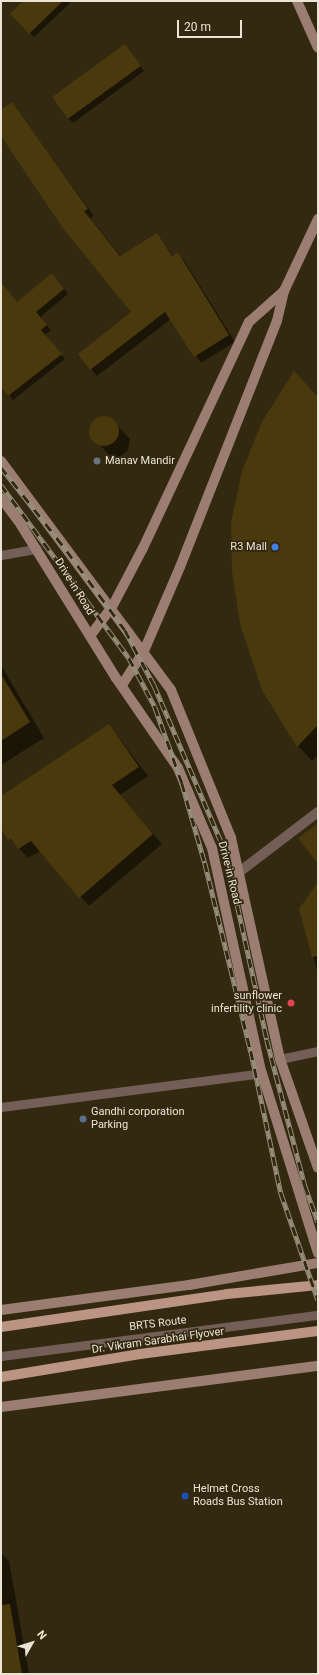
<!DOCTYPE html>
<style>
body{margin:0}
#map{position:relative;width:319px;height:1675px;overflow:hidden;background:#332910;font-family:Roboto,sans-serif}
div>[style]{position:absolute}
.shadow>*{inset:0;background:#0007}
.building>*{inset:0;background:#4a390d;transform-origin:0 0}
.round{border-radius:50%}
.lane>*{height:9px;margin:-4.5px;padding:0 4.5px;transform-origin:4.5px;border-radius:4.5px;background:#735f58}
.street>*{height:10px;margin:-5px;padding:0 5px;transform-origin:5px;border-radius:5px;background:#735f58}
.secondary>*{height:10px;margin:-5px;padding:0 5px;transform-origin:5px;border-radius:5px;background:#9c7d71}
.primary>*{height:10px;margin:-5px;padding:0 5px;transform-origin:5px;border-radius:5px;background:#bc9484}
.rail>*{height:4.5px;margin-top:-2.25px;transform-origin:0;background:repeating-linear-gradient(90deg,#332910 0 9px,#968d7a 0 18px);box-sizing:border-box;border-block:1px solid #968d7a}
.dots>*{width:11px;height:11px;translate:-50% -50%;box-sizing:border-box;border:2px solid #332910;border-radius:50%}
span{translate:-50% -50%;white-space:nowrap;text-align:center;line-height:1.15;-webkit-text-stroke:3.5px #332910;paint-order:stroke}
.poi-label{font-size:11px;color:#ebe4d5}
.left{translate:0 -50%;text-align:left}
.right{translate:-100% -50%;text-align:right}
.street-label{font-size:11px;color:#ebe4d5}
.frame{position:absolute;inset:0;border:2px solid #ebe4d5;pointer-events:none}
.north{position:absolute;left:12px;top:1623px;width:40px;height:40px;-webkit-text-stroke:3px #332910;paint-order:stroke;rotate:51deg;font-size:11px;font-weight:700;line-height:16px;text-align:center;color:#ebe4d5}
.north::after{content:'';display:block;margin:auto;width:14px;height:18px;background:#ebe4d5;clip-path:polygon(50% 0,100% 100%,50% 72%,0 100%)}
.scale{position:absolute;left:177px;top:20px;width:65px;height:18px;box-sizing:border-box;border:2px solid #ebe4d5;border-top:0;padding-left:5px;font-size:12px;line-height:14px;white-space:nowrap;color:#ebe4d5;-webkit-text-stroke:3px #332910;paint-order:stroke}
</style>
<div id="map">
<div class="shadow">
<div style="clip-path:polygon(25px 1px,72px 1px,34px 37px,11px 14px)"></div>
<div style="clip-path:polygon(129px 50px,144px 71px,73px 123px,68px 118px)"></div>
<div style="clip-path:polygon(12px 103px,94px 216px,90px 218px,121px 256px,157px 234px,173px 256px,178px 253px,184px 260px,235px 342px,201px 363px,171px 319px,97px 376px,91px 369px,133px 313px,1px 135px,1px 111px)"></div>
<div style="clip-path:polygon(56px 279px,68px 294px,40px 317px,51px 330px,45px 335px,65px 359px,13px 400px,1px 385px,1px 282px,17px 303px)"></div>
<div style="clip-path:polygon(318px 397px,318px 755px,312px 761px,298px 746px)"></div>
<div style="clip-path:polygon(101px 417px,111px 419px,130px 439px,128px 450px,120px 457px,109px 455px,90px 434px,92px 424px)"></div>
<div style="clip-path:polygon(1px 665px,44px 738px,1px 765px)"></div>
<div style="clip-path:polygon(109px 725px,148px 776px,120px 795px,162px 844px,89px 906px,40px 851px,28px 858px,3px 832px,1px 834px,1px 797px)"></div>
<div style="clip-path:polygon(318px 888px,318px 974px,300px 909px)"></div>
<div style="clip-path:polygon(1px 1553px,9px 1561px,29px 1674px,1px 1674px)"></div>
</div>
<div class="building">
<div style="clip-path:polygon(23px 1px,63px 1px,29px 34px,10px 14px)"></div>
<div style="left:125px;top:44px;width:27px;height:90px;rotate:54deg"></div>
<div style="clip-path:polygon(12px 102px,88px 209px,84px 211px,120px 256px,157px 233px,172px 256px,178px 252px,229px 335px,194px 357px,165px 312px,90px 370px,78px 354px,131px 312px,62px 227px,1px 136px,1px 110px)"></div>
<div style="clip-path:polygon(52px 273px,64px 289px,36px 312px,47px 325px,41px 330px,62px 354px,8px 396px,1px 387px,1px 282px,17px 302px)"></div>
<div style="clip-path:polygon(294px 371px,318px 397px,318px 725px,297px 747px,262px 690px,240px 624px,232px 571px,231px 523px,242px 471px,262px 422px)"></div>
<div class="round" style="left:89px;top:416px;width:30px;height:30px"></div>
<div style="clip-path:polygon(1px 674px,30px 722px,1px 741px)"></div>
<div style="clip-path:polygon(109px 724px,139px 767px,112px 785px,153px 834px,79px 898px,31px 841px,18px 849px,11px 839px,8px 840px,1px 829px,1px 796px)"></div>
<div style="clip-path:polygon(318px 823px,318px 864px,298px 838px)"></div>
<div style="clip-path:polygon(318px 882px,318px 956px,312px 957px,299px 909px)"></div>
<div style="clip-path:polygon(10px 1604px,22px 1674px,1px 1674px,1px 1605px)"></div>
</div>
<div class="lane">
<div style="left:1px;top:555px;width:36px;rotate:-10deg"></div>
<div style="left:280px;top:1059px;width:39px;rotate:-12deg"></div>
<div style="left:1px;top:1107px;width:263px;rotate:-7.4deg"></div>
<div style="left:1px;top:1356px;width:320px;rotate:-7.4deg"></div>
</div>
<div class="street">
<div style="left:238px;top:873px;width:101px;rotate:-37.3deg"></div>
</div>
<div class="secondary">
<div style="left:297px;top:1px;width:51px;rotate:65.9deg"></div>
<div style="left:1px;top:461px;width:285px;rotate:53.4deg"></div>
<div style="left:171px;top:690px;width:160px;rotate:67.9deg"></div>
<div style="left:231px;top:838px;width:226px;rotate:77.5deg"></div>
<div style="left:280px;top:1059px;width:115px;rotate:70.8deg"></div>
<div style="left:1px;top:498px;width:34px;rotate:53deg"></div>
<div style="left:21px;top:525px;width:180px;rotate:58.2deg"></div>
<div style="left:116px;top:678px;width:109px;rotate:55.4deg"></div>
<div style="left:178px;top:768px;width:87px;rotate:67deg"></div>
<div style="left:212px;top:848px;width:224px;rotate:77.6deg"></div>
<div style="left:260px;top:1067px;width:195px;rotate:72.7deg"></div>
<div style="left:90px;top:636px;width:36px;rotate:-53deg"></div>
<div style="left:112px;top:607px;width:67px;rotate:-62.3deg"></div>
<div style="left:143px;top:548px;width:250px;rotate:-64.9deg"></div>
<div style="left:249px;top:322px;width:47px;rotate:-41.5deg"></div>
<div style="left:122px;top:685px;width:40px;rotate:-57.1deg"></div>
<div style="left:144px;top:651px;width:91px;rotate:-66.8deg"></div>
<div style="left:180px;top:567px;width:264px;rotate:-68.5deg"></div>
<div style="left:277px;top:321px;width:31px;rotate:-77deg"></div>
<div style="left:284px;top:291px;width:80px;rotate:-64.7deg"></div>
<div style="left:1px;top:1310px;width:190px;rotate:-7.6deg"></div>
<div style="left:189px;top:1285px;width:131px;rotate:-9.7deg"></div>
<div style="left:1px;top:1407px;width:320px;rotate:-7.4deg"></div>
</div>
<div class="primary">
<div style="left:1px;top:1327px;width:228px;rotate:-8.3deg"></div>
<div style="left:227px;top:1294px;width:91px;rotate:-5.6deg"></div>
<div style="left:1px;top:1377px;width:141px;rotate:-9.4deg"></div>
<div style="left:140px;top:1354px;width:179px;rotate:-7.4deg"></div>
</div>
<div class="rail">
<div style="left:1px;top:467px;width:107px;rotate:51.8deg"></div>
<div style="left:67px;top:551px;width:98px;rotate:53.7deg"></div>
<div style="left:125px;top:630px;width:62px;rotate:62.2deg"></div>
<div style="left:154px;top:685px;width:183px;rotate:66.8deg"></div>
<div style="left:226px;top:853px;width:191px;rotate:77.6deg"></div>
<div style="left:267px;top:1040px;width:151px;rotate:75.4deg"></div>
<div style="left:305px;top:1186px;width:38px;rotate:70deg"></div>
<div style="left:1px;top:485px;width:215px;rotate:53.5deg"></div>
<div style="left:129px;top:658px;width:55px;rotate:62deg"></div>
<div style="left:155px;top:707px;width:81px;rotate:70.4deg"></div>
<div style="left:182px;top:783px;width:83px;rotate:74deg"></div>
<div style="left:205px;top:863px;width:194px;rotate:76.3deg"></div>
<div style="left:251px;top:1051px;width:145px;rotate:78.1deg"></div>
<div style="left:281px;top:1193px;width:113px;rotate:70.9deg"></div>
</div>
<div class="dots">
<div style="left:97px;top:461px;background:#6b7280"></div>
<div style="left:275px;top:547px;background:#3f7fe0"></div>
<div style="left:291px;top:1003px;background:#e0444e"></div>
<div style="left:83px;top:1119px;background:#5c6f8a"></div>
<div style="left:185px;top:1496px;background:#1a4fb4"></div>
</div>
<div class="poi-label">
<span class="left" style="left:105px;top:461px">Manav Mandir</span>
<span class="right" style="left:267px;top:547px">R3 Mall</span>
<span class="right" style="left:282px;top:1003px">sunflower<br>infertility clinic</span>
<span class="left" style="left:91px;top:1119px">Gandhi corporation<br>Parking</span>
<span class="left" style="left:193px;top:1496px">Helmet Cross<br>Roads Bus Station</span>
</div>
<div class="street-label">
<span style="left:74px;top:587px;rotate:58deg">Drive-in Road</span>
<span style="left:229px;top:873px;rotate:76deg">Drive-in Road</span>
<span style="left:158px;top:1324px;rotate:-7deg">BRTS Route</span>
<span style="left:158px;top:1341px;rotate:-8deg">Dr. Vikram Sarabhai Flyover</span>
</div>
<div class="frame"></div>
<div class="north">N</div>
<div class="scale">20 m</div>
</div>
